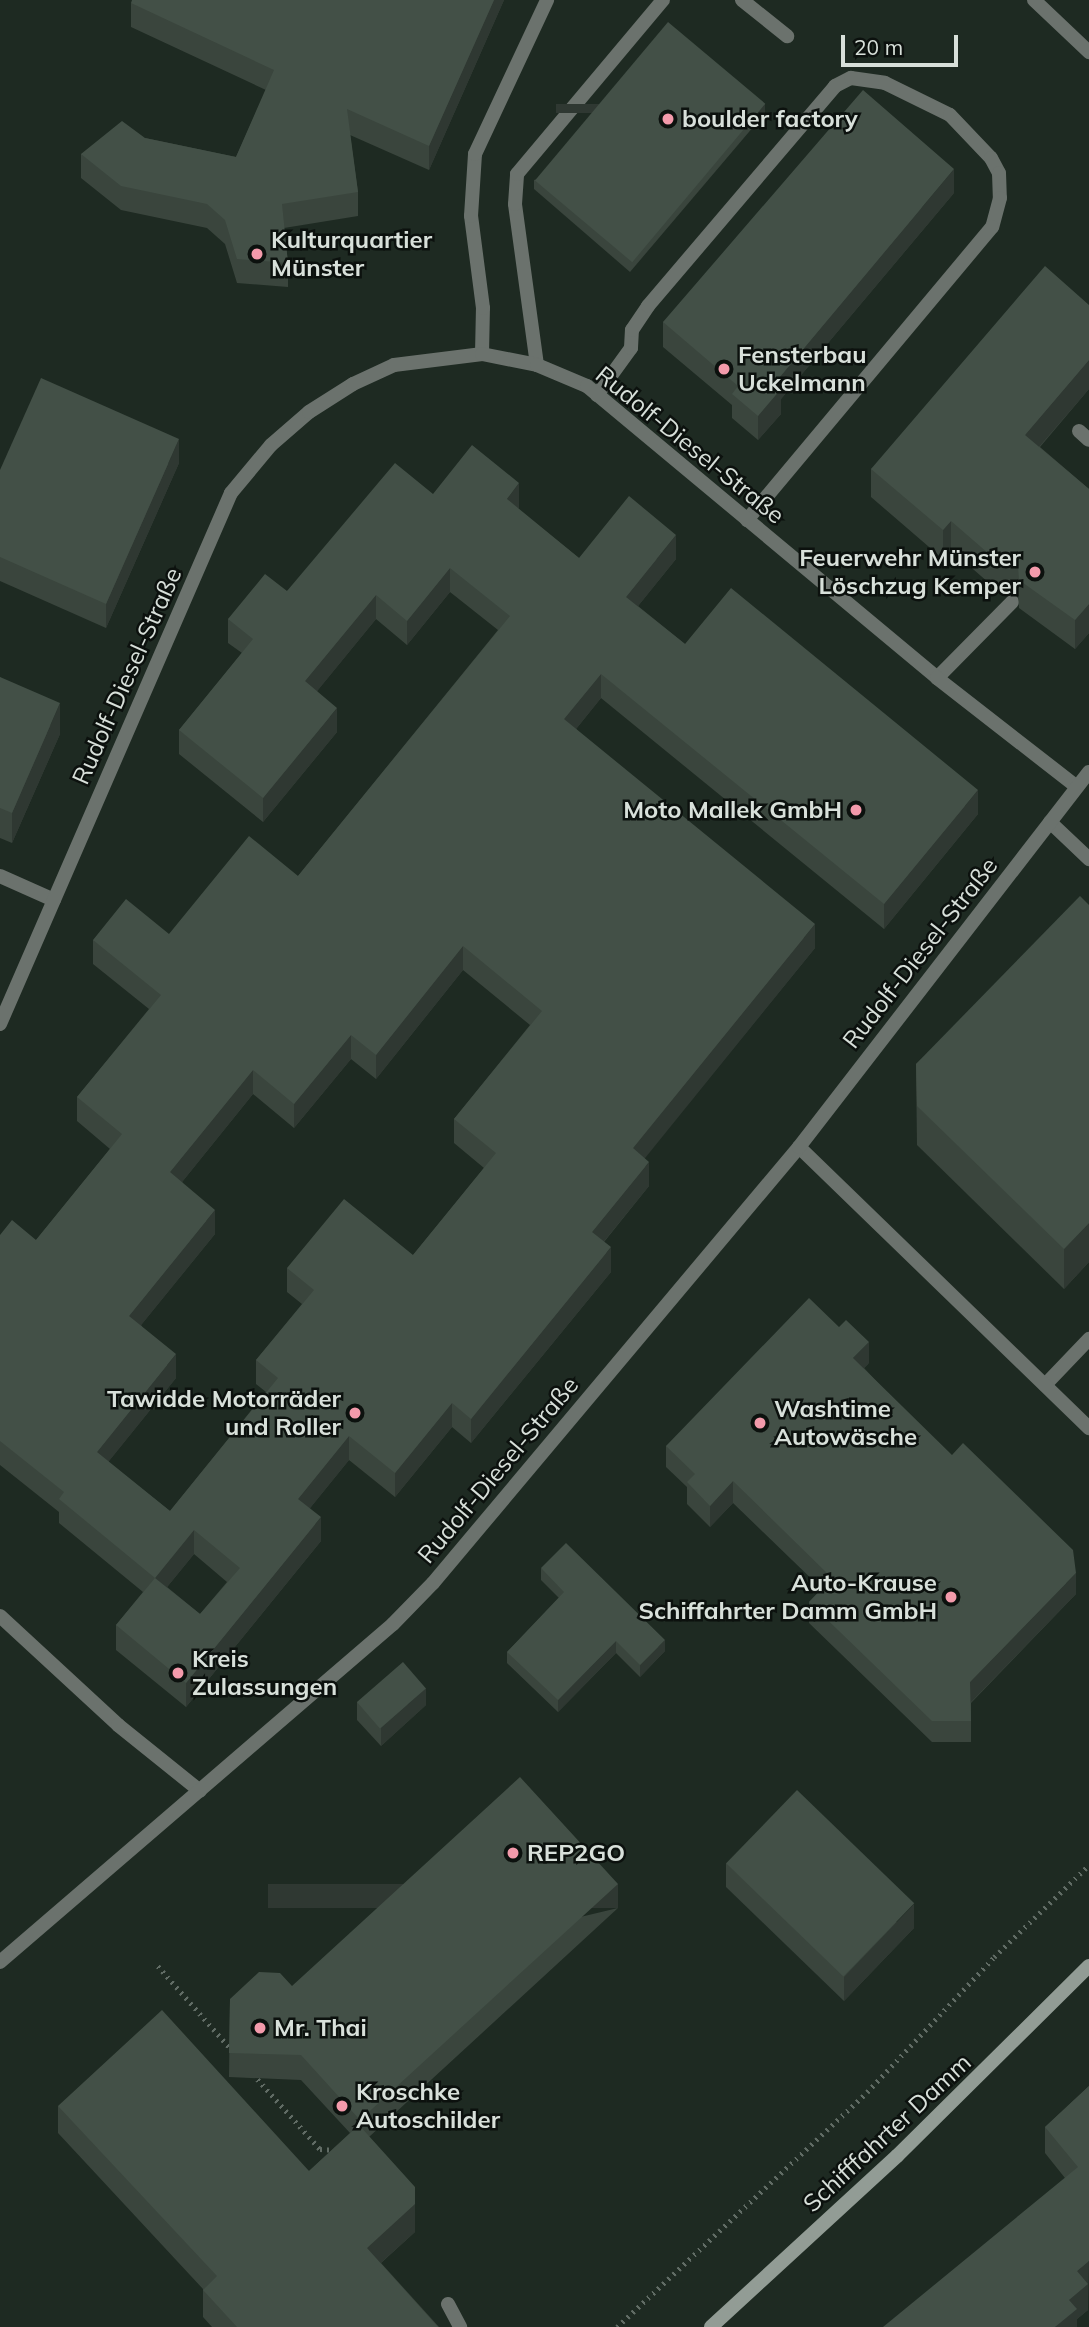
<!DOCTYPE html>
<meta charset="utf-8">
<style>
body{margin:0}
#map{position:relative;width:1089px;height:2327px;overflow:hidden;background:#1e2a22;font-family:Mulish,sans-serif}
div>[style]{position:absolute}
.path>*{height:4.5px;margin-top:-2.25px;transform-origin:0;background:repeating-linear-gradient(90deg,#616c65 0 2px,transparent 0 7px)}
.lane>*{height:14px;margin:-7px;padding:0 7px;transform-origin:7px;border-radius:7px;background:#6b726d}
.street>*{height:14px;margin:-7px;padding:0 7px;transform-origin:7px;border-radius:7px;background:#6b726d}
.secondary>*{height:14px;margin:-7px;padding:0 7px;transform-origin:7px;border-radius:7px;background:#929c95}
.wall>*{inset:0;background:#3a453d}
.shaded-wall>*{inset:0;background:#2f3832;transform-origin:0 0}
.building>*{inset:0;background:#435047;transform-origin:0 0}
.dots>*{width:19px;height:19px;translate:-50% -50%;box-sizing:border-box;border:4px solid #0c110e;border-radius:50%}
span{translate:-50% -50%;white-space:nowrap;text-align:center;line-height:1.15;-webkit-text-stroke:5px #0c110e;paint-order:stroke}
.poi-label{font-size:24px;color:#d8e0da;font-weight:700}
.left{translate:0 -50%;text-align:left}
.right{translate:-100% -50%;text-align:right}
.street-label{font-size:24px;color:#d8e0da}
.scale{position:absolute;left:841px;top:35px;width:117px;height:32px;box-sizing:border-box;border:4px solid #d8e0da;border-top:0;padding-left:9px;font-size:21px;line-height:24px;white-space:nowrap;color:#d8e0da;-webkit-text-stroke:5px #0c110e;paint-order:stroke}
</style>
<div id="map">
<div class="path">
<div style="left:158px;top:1966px;width:111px;rotate:48.7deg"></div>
<div style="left:253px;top:2074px;width:101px;rotate:48.2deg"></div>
<div style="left:320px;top:2149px;width:16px;rotate:4deg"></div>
<div style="left:617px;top:2327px;width:343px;rotate:-43.2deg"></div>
<div style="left:867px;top:2092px;width:185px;rotate:-46.7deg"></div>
<div style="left:994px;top:1957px;width:132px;rotate:-44.1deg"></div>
</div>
<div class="lane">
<div style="left:742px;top:0;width:58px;rotate:38.7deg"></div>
<div style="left:1034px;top:0;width:76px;rotate:43.4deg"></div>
<div style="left:482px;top:354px;width:46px;rotate:-88.8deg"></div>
<div style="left:483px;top:308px;width:93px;rotate:-97.4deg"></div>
<div style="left:471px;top:216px;width:62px;rotate:-86.3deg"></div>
<div style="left:475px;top:154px;width:170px;rotate:-64.9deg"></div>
<div style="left:537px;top:365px;width:162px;rotate:-97.8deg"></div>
<div style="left:515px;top:204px;width:30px;rotate:-86deg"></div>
<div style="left:517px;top:174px;width:227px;rotate:-50deg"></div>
<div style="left:597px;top:395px;width:58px;rotate:-54.1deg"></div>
<div style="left:631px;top:348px;width:18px;rotate:-87deg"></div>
<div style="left:632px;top:330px;width:29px;rotate:-56deg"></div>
<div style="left:648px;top:306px;width:289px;rotate:-49.6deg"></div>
<div style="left:835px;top:86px;width:18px;rotate:-27deg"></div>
<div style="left:851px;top:78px;width:34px;rotate:8deg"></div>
<div style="left:885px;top:83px;width:72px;rotate:26.2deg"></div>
<div style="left:950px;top:115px;width:59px;rotate:46.4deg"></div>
<div style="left:991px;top:158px;width:17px;rotate:62deg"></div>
<div style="left:999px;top:173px;width:25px;rotate:88deg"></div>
<div style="left:1000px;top:198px;width:30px;rotate:105deg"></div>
<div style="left:992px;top:227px;width:382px;rotate:129.9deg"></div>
<div style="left:1079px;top:431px;width:13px;rotate:42deg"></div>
<div style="left:937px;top:678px;width:107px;rotate:-45.4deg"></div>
<div style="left:1050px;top:822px;width:54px;rotate:43.5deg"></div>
<div style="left:0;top:876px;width:59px;rotate:24deg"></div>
<div style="left:1045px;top:1385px;width:64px;rotate:-46.3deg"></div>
<div style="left:448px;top:2304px;width:26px;rotate:62deg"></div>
</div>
<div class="street">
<div style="left:0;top:1024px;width:579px;rotate:-66.49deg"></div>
<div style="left:231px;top:493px;width:62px;rotate:-50.2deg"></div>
<div style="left:271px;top:445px;width:50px;rotate:-41deg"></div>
<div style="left:309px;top:412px;width:52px;rotate:-32.5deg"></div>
<div style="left:353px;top:384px;width:45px;rotate:-24.9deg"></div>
<div style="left:394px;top:365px;width:89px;rotate:-7.1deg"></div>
<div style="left:482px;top:354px;width:56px;rotate:11.3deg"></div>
<div style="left:537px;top:365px;width:54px;rotate:22.8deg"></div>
<div style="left:587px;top:386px;width:456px;rotate:39.8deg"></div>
<div style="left:937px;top:678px;width:177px;rotate:37.9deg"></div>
<div style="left:799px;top:1147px;width:404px;rotate:44.1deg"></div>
<div style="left:0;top:1616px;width:161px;rotate:42.7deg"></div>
<div style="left:118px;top:1725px;width:105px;rotate:38.8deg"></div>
<div style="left:0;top:1962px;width:518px;rotate:-40.7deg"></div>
<div style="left:393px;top:1624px;width:57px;rotate:-45.7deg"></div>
<div style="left:433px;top:1583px;width:569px;rotate:-49.99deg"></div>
<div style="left:799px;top:1147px;width:474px;rotate:-52.3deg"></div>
</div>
<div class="secondary">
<div style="left:711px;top:2327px;width:253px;rotate:-42.6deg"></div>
<div style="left:897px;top:2156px;width:270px;rotate:-44.7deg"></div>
</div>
<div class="wall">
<div style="clip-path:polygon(504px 0,429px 170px,350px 135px,358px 192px,358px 216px,284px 228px,288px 263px,288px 287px,237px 283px,225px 244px,207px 228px,121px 210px,81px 178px,81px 154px,145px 138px,236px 157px,266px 90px,131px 27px,131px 3px)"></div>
<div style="clip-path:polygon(765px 113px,630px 272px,534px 189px,534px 180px)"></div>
<div style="clip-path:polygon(954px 193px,781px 399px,781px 414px,758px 440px,732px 418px,732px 405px,663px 347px,663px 322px)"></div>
<div style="clip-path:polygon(1089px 305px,1089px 389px,1040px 447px,1089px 489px,1089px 633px,1075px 649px,1019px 608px,1018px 595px,1004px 596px,951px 550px,943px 559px,871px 497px,871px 469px)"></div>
<div style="clip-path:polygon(179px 463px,106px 628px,0 581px,0 470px)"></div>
<div style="clip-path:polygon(evenodd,433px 494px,519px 507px,518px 509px,579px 558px,676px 559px,638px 606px,685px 644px,978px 814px,884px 929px,601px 698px,576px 729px,815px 948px,644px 1158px,649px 1186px,604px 1242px,611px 1272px,471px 1443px,452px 1427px,395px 1497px,349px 1460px,310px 1508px,321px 1541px,186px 1707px,116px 1650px,116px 1625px,143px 1592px,59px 1523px,59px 1512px,0 1465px,0 1235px,36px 1240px,110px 1149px,77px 1121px,77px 1097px,149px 1009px,93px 964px,93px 940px,169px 934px,298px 876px,498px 630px,450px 592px,407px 645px,376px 619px,317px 691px,337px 732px,263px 822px,179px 754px,179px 730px,242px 653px,228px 643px,228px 619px,287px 591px,433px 494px,463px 970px,530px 1025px,454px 1119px,454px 1143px,484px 1168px,413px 1255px,287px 1268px,287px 1292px,302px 1304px,256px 1360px,256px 1384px,266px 1392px,170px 1511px,108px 1462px,176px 1378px,141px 1325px,215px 1234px,182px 1182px,253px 1094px,294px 1128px,351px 1059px,376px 1079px,463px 970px,433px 494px,194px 1554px,227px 1582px,200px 1614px,167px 1587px,194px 1554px)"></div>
<div style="clip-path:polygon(0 677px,60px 734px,12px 843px,0 838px)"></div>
<div style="clip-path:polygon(1089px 905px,1089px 1262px,1064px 1289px,917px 1145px,916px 1064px)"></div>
<div style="clip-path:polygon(869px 1363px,864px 1368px,1076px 1594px,971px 1703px,971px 1742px,932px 1742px,809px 1623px,809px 1602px,822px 1589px,733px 1503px,710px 1527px,687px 1504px,687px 1487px,666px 1467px,666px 1446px)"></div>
<div style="clip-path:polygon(541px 1568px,665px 1651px,640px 1677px,616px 1653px,558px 1712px,507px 1663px,507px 1652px,559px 1598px,541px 1580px)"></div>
<div style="clip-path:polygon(357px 1702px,426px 1705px,381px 1746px,357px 1720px)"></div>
<div style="clip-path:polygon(726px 1863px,914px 1928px,844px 2001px,726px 1887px)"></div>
<div style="clip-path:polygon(618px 1908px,369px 2137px,415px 2215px,415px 2232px,381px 2263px,439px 2327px,212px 2327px,203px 2317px,203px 2289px,58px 2133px,58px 2106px,309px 2171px,350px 2133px,301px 2080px,229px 2077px,230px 1999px,292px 1986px)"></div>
<div style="clip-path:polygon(1089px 2086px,1088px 2310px,1077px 2319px,1077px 2327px,1065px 2178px,1045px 2153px,1045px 2127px)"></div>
</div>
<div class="shaded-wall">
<div style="clip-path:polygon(494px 0,504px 0,429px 170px,429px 146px)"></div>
<div style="left:765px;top:104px;width:9px;height:209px;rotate:90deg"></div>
<div style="clip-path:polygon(954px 169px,954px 193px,781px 399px,781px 414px,758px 440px,758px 416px,774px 384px)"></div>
<div style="clip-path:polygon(1089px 360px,1089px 389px,1025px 463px,1025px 435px)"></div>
<div style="clip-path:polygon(179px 439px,179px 463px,106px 628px,106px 604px)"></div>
<div style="clip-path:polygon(519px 483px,519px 507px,507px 523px,507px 499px)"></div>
<div style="clip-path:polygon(951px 521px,951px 550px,943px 559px,943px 530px)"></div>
<div style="clip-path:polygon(676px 535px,676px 559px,626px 621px,626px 597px)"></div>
<div style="clip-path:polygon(450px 568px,450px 592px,407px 645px,407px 621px)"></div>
<div style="clip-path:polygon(376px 595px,376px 619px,305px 706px,305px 681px)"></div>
<div style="clip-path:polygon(1089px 604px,1089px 633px,1075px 649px,1075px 620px)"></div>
<div style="clip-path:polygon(601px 674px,601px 698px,564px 744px,564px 719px)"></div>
<div style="clip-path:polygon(60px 703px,60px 734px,12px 843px,12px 813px)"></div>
<div style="clip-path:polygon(337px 708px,337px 732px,263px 822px,263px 798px)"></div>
<div style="clip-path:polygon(978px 790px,978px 814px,884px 929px,884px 904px)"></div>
<div style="clip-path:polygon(815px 924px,815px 948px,633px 1173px,633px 1148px)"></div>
<div style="clip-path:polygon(463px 946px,463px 970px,376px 1079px,376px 1055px)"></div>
<div style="clip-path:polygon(351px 1035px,351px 1059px,294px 1128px,294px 1104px)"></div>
<div style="clip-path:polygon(253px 1070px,253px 1094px,170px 1197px,170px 1172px)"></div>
<div style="clip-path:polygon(649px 1162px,649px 1186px,592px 1256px,592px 1232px)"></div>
<div style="clip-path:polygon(215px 1210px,215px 1234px,129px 1340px,129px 1316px)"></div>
<div style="clip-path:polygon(1089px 1223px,1089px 1262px,1064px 1289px,1064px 1249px)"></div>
<div style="clip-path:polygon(611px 1247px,611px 1272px,471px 1443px,471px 1419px)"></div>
<div style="clip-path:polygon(869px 1342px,869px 1363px,853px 1379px,853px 1358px)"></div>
<div style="clip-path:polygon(176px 1354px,176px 1378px,97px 1476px,97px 1452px)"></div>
<div style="clip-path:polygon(452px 1403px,452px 1427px,395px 1497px,395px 1473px)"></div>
<div style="clip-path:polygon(349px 1436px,349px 1460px,298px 1523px,298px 1499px)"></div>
<div style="clip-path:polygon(733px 1481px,733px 1503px,710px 1527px,710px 1506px)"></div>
<div style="clip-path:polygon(321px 1517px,321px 1541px,186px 1707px,186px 1683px)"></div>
<div style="clip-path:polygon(194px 1530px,194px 1554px,155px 1602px,155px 1578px)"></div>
<div style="clip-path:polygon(1076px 1573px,1076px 1594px,970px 1703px,970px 1682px)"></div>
<div style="clip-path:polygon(665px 1640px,665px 1651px,640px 1677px,640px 1665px)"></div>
<div style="clip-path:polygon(616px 1641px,616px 1653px,558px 1712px,558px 1700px)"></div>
<div style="clip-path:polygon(426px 1688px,426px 1705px,381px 1746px,381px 1728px)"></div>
<div style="left:618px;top:1884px;width:24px;height:350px;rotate:90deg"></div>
<div style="clip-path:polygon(914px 1904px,914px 1928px,844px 2001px,844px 1977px)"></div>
<div style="clip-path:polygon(415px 2187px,415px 2232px,367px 2275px,367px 2248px)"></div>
<div style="clip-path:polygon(1089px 2261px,1088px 2310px,1077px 2319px,1077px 2327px,1055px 2327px,1069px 2300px,1077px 2271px)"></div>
</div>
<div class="building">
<div style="clip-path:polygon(132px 0,494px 0,429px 146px,347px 109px,358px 192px,282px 204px,288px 263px,237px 259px,225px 220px,207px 204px,121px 186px,81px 154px,122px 121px,145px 138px,236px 157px,274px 70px,131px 3px)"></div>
<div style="left:668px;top:22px;width:127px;height:207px;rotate:40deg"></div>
<div style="clip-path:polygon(863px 90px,954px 169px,774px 384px,781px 389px,758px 416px,732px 394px,738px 386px,663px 322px)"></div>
<div style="clip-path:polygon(1045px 266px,1089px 305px,1089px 360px,1025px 435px,1089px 489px,1089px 604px,1075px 620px,1019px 580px,1018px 566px,1004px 567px,951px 521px,943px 530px,871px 469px)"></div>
<div style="clip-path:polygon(41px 378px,179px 439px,106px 604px,0 557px,0 470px)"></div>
<div style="clip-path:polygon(evenodd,472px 445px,519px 483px,507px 499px,579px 558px,629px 496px,676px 535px,626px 597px,685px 644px,731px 588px,978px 790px,884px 904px,601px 674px,564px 719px,815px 924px,633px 1148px,649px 1162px,592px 1232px,611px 1247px,471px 1419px,452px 1403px,395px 1473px,349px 1436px,298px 1499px,321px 1517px,186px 1683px,116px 1625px,155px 1578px,59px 1499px,64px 1492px,0 1441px,0 1235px,12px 1220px,36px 1240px,122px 1134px,77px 1097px,161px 995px,93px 940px,126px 899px,169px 934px,249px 836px,298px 876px,510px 616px,450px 568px,407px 621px,376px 595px,305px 681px,337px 708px,263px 798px,179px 730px,253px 639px,228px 619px,265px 574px,287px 591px,395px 463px,433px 494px,472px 445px,463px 946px,542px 1011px,454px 1119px,496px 1153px,413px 1255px,344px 1199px,287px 1268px,314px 1290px,256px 1360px,278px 1378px,170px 1511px,97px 1452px,176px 1354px,129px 1316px,215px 1210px,170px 1172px,253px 1070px,294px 1104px,351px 1035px,376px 1055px,463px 946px,472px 445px,194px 1530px,240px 1568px,200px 1614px,155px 1578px,194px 1530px)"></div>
<div style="clip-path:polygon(0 677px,60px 703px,12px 813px,0 808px)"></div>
<div style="clip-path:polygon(1080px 896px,1089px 905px,1089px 1223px,1064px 1249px,917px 1106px,916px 1064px)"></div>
<div style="clip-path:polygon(809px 1298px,839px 1327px,846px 1320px,869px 1342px,853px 1358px,952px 1455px,963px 1443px,1073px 1550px,1076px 1573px,970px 1682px,971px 1721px,932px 1721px,809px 1602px,832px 1578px,733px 1481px,710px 1506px,687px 1482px,695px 1474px,666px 1446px)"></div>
<div style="clip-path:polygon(566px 1543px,665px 1640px,640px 1665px,616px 1641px,558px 1700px,507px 1652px,564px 1592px,541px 1568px)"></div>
<div style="left:403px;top:1662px;width:35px;height:61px;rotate:49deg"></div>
<div style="clip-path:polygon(520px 1777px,618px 1884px,360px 2120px,301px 2055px,229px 2053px,230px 1999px,259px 1972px,280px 1973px,292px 1986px)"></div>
<div style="left:797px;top:1790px;width:163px;height:102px;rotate:44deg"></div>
<div style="clip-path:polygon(162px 2010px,309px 2171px,359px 2125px,415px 2187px,415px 2204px,367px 2248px,438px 2327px,237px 2327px,203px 2290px,217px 2276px,58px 2106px)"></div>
<div style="clip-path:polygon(1089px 2086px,1089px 2261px,1077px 2271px,1088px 2284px,1069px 2300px,1077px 2309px,1055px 2327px,883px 2327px,1078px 2167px,1045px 2127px)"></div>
</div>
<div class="dots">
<div style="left:668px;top:119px;background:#f39aab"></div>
<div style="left:257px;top:254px;background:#f39aab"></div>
<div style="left:724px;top:369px;background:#f39aab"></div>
<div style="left:1035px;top:572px;background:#f39aab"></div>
<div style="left:856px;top:810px;background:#f39aab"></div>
<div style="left:355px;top:1413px;background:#f39aab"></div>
<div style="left:760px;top:1423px;background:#f39aab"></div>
<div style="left:951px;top:1597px;background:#f39aab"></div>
<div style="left:178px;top:1673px;background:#f39aab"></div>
<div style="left:513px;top:1853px;background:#f39aab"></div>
<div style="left:260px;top:2028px;background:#f39aab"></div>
<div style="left:342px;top:2106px;background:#f39aab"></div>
</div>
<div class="poi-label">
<span class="left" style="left:682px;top:119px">boulder factory</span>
<span class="left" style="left:271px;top:254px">Kulturquartier<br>Münster</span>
<span class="left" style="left:738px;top:369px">Fensterbau<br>Uckelmann</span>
<span class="right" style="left:1021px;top:572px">Feuerwehr Münster<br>Löschzug Kemper</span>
<span class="right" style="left:842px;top:810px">Moto Mallek GmbH</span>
<span class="right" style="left:341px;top:1413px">Tawidde Motorräder<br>und Roller</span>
<span class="left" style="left:774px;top:1423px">Washtime<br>Autowäsche</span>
<span class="right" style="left:937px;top:1597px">Auto-Krause<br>Schiffahrter Damm GmbH</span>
<span class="left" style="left:192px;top:1673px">Kreis<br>Zulassungen</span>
<span class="left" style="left:527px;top:1853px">REP2GO</span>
<span class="left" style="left:274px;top:2028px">Mr. Thai</span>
<span class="left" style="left:356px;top:2106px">Kroschke<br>Autoschilder</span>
</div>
<div class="street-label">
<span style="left:690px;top:445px;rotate:39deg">Rudolf-Diesel-Straße</span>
<span style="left:127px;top:676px;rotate:-66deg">Rudolf-Diesel-Straße</span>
<span style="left:920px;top:953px;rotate:-52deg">Rudolf-Diesel-Straße</span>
<span style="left:498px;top:1470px;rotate:-50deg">Rudolf-Diesel-Straße</span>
<span style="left:887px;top:2133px;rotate:-43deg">Schifffahrter Damm</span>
</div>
<div class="scale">20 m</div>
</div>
